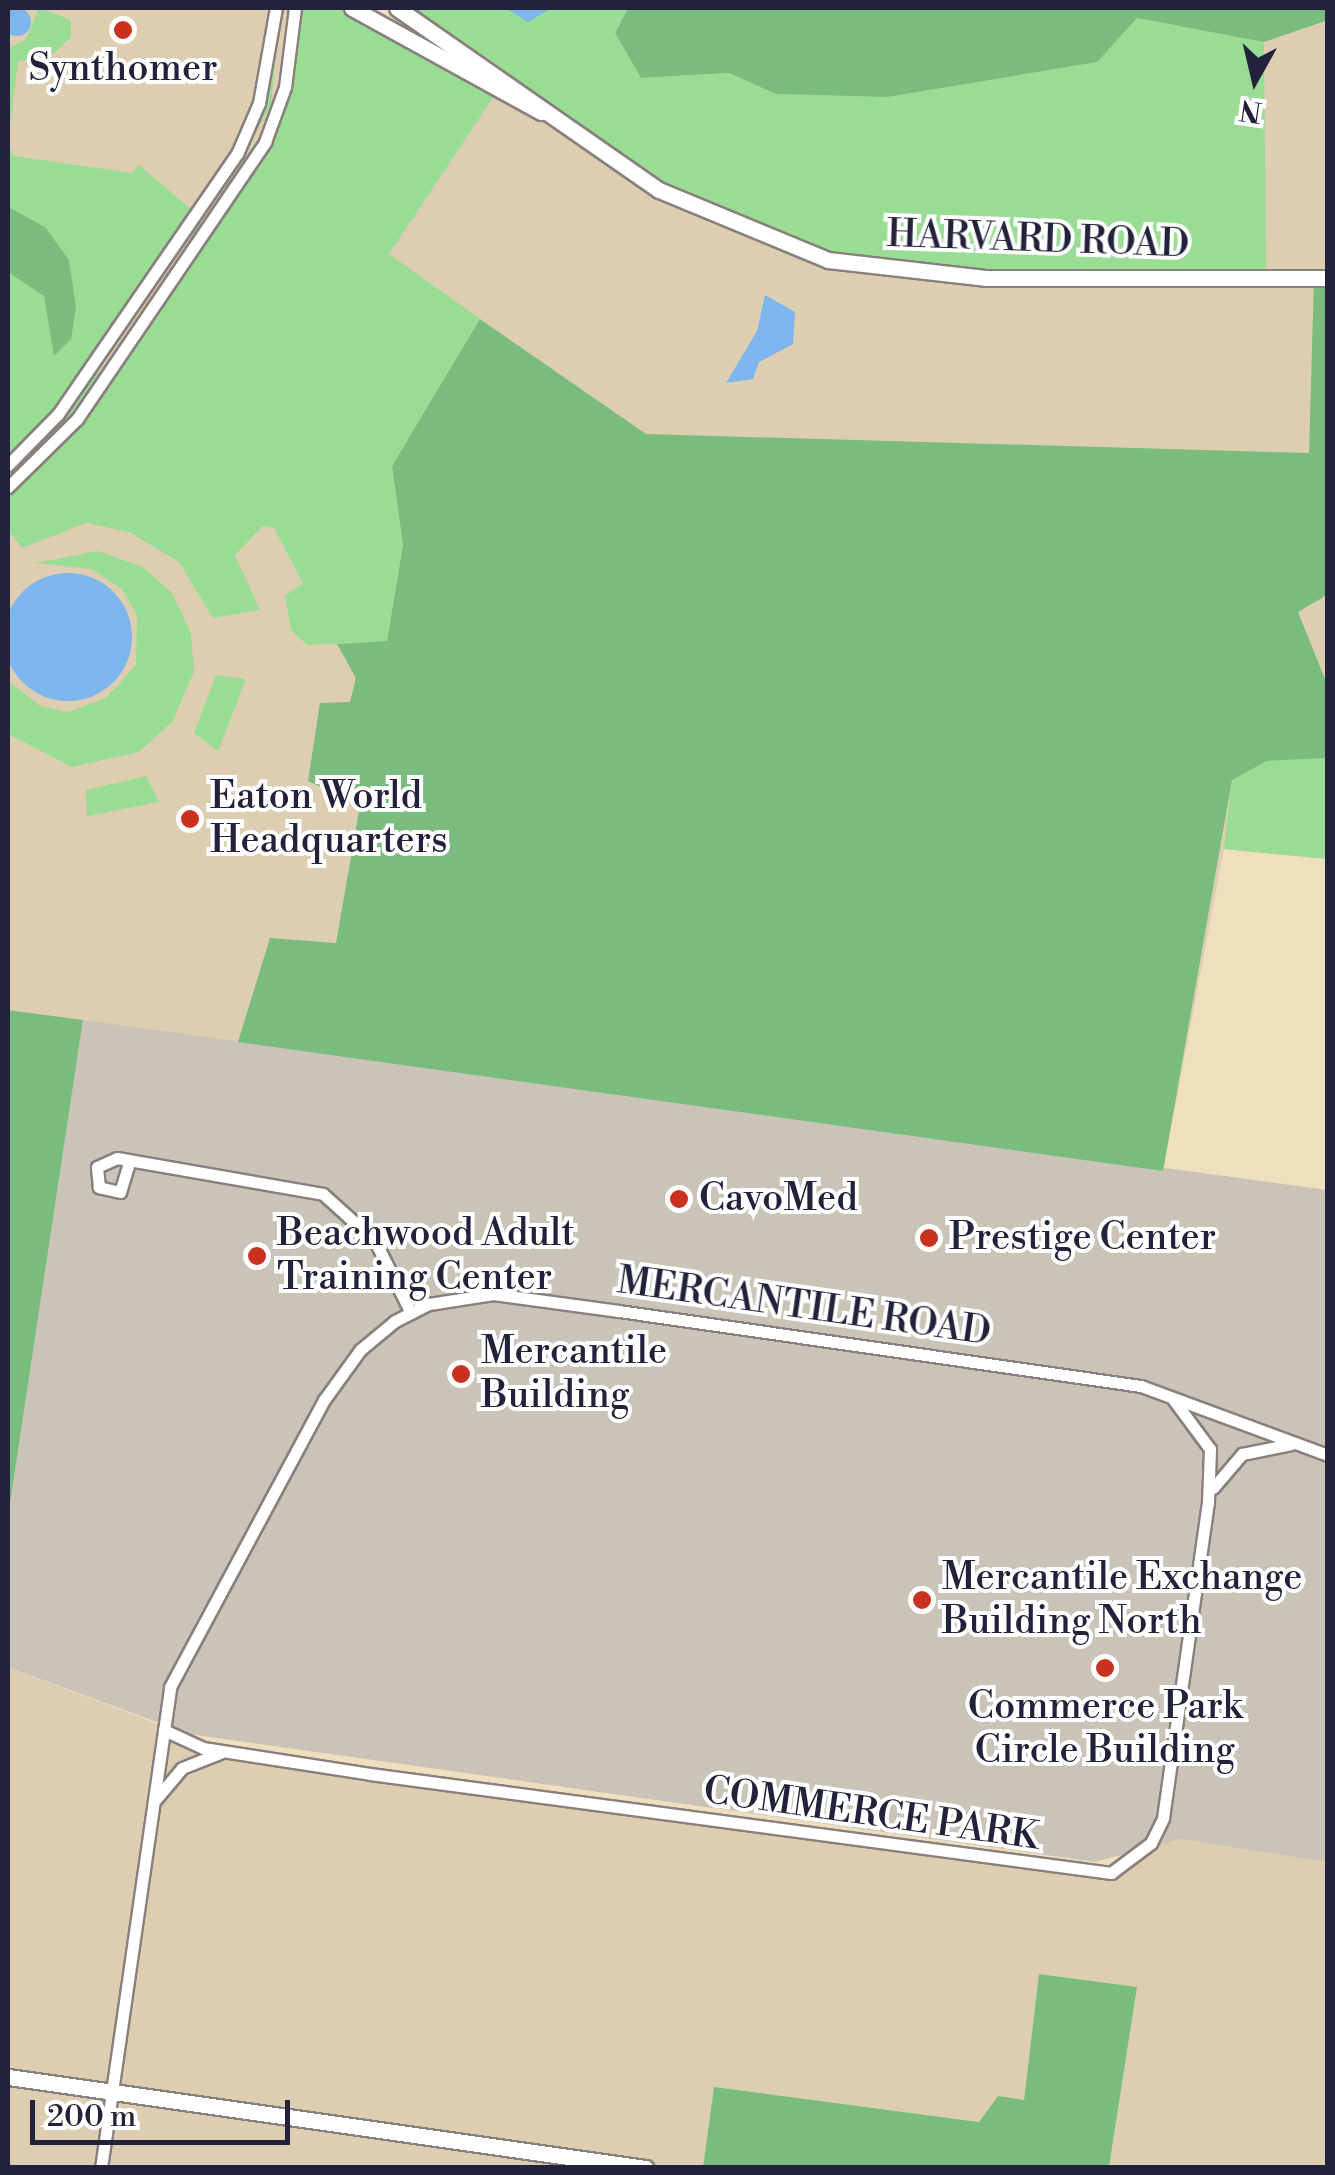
<!DOCTYPE html>
<style>
body{margin:0}
#map{position:relative;width:1335px;height:2175px;overflow:hidden;background:#f0dfbf;font-family:"Libre Bodoni",serif}
div>[style]{position:absolute}
.built>*{inset:0;background:#ddceb2}
.industrial>*{inset:0;background:#c9c3b8}
.green>*{inset:0;background:#99dc94;transform-origin:0 0}
.forest>*{inset:0;background:#7abc7e}
.water>*{inset:0;background:#7db5ed}
.round{border-radius:50%}
.roads{filter:drop-shadow(2px 0 #89807d) drop-shadow(-2px 0 #89807d) drop-shadow(0 2px #89807d) drop-shadow(0 -2px #89807d)}
.minor>*{height:11px;margin:-5.5px;padding:0 5.5px;transform-origin:5.5px;border-radius:5.5px;background:#fff}
.major>*{height:15px;margin:-7.5px;padding:0 7.5px;transform-origin:7.5px;border-radius:7.5px;background:#fff}
.dots>*{width:28px;height:28px;translate:-50% -50%;box-sizing:border-box;border:5px solid #fff;border-radius:50%}
span{translate:-50% -50%;white-space:nowrap;text-align:center;line-height:1.15;-webkit-text-stroke:8px #fff;paint-order:stroke}
.poi-label{font-size:38px;color:#22223b}
.left{translate:0 -50%;text-align:left}
.street-label{font-size:38px;color:#22223b}
.frame{position:absolute;inset:0;border:10px solid #22223b;pointer-events:none}
.north{position:absolute;left:1205px;top:30px;width:100px;height:100px;-webkit-text-stroke:8px #fff;paint-order:stroke;rotate:188deg;font-size:28px;font-weight:700;line-height:40px;text-align:center;color:#22223b}
.north::after{content:'';display:block;margin:auto;width:35px;height:45px;background:#22223b;clip-path:polygon(50% 0,100% 100%,50% 72%,0 100%)}
.scale{position:absolute;left:30px;top:2100px;width:260px;height:45px;box-sizing:border-box;border:5px solid #22223b;border-top:0;padding-left:12px;font-size:30px;line-height:35px;white-space:nowrap;color:#22223b;-webkit-text-stroke:8px #fff;paint-order:stroke}
</style>
<div id="map">
<div class="built">
<div style="clip-path:polygon(8px 8px,352px 8px,521px 105px,1327px 8px,1327px 859px,1224px 849px,1163px 1171px,8px 1010px)"></div>
<div style="clip-path:polygon(8px 1667px,229px 1751px,1079px 1875px,1111px 1873px,1151px 1843px,1181px 1839px,1327px 1859px,1327px 2167px,1109px 2167px,1137px 1987px,1039px 1974px,1024px 2100px,980px 2122px,714px 2087px,703px 2167px,8px 2167px)"></div>
</div>
<div class="industrial">
<div style="clip-path:polygon(83px 1020px,1327px 1190px,1327px 1862px,1181px 1839px,1095px 1862px,189px 1734px,8px 1667px,8px 1517px)"></div>
</div>
<div class="green">
<div style="clip-path:polygon(39px 8px,71px 20px,71px 37px,48px 59px,18px 61px,8px 144px,8px 49px,26px 39px)"></div>
<div style="clip-path:polygon(295px 8px,352px 8px,498px 90px,389px 254px,480px 319px,392px 466px,403px 545px,387px 641px,307px 645px,291px 630px,285px 596px,303px 583px,274px 528px,263px 526px,235px 555px,260px 610px,213px 618px,179px 562px,129px 532px,86px 523px,22px 548px,8px 530px,8px 487px,54px 447px,276px 121px)"></div>
<div style="clip-path:polygon(397px 8px,628px 8px,615px 33px,641px 78px,729px 73px,776px 94px,887px 97px,1137px 18px,1264px 42px,1266px 278px,878px 270px,710px 217px)"></div>
<div style="clip-path:polygon(278px 32px,271px 105px,218px 199px,267px 96px)"></div>
<div style="clip-path:polygon(8px 145px,14px 156px,132px 173px,139px 165px,191px 209px,58px 414px,8px 465px)"></div>
<div style="left:197px;top:222px;width:8px;height:176px;rotate:23deg"></div>
<div style="clip-path:polygon(94px 371px,101px 375px,55px 438px,8px 481px)"></div>
<div style="clip-path:polygon(98px 551px,143px 567px,172px 593px,191px 633px,194px 672px,172px 722px,139px 752px,72px 767px,8px 734px,8px 681px,40px 706px,68px 712px,106px 698px,136px 665px,137px 615px,122px 589px,92px 569px,35px 563px)"></div>
<div style="clip-path:polygon(216px 675px,246px 679px,218px 751px,194px 733px)"></div>
<div style="clip-path:polygon(1327px 758px,1327px 859px,1224px 849px,1232px 780px,1267px 761px)"></div>
<div style="clip-path:polygon(146px 776px,159px 802px,87px 816px,86px 790px)"></div>
</div>
<div class="forest">
<div style="clip-path:polygon(628px 8px,1327px 8px,1328px 20px,1264px 42px,1137px 18px,1097px 62px,887px 97px,776px 94px,729px 73px,641px 78px,615px 33px)"></div>
<div style="clip-path:polygon(8px 207px,45px 227px,69px 260px,76px 308px,71px 339px,54px 356px,44px 296px,8px 272px)"></div>
<div style="clip-path:polygon(1327px 277px,1327px 595px,1298px 612px,1327px 684px,1327px 758px,1267px 761px,1232px 780px,1163px 1171px,238px 1042px,270px 938px,336px 943px,360px 805px,308px 781px,320px 703px,350px 702px,356px 678px,337px 644px,387px 641px,403px 545px,392px 466px,480px 319px,646px 434px,1309px 453px,1314px 278px)"></div>
<div style="clip-path:polygon(8px 1010px,83px 1020px,8px 1517px)"></div>
<div style="clip-path:polygon(1039px 1974px,1137px 1987px,1109px 2167px,703px 2167px,714px 2087px,979px 2122px,998px 2096px,1024px 2100px)"></div>
</div>
<div class="water">
<div style="clip-path:polygon(506px 8px,551px 8px,528px 22px)"></div>
<div class="round" style="left:3px;top:8px;width:28px;height:28px"></div>
<div style="clip-path:polygon(765px 295px,795px 312px,793px 344px,759px 362px,753px 379px,726px 383px,757px 331px)"></div>
<div class="round" style="left:4px;top:573px;width:128px;height:128px"></div>
</div>
<div class="roads">
<div class="minor">
<div style="left:8px;top:465px;width:71px;rotate:-45.6deg"></div>
<div style="left:58px;top:414px;width:316px;rotate:-55.5deg"></div>
<div style="left:237px;top:154px;width:56px;rotate:-66.7deg"></div>
<div style="left:259px;top:103px;width:97px;rotate:-79.9deg"></div>
<div style="left:8px;top:487px;width:97px;rotate:-44.6deg"></div>
<div style="left:77px;top:419px;width:335px;rotate:-55.8deg"></div>
<div style="left:265px;top:142px;width:59px;rotate:-70deg"></div>
<div style="left:285px;top:87px;width:80px;rotate:-82.8deg"></div>
<div style="left:128px;top:1166px;width:27px;rotate:107deg"></div>
<div style="left:120px;top:1192px;width:22px;rotate:-167deg"></div>
<div style="left:99px;top:1187px;width:20px;rotate:-96deg"></div>
<div style="left:97px;top:1167px;width:22px;rotate:-24deg"></div>
<div style="left:117px;top:1158px;width:209px;rotate:9.9deg"></div>
<div style="left:323px;top:1194px;width:70px;rotate:42.1deg"></div>
<div style="left:375px;top:1241px;width:80px;rotate:63.4deg"></div>
<div style="left:1213px;top:1488px;width:45px;rotate:-49.5deg"></div>
<div style="left:1242px;top:1454px;width:50px;rotate:-11.5deg"></div>
<div style="left:164px;top:1730px;width:43px;rotate:24.8deg"></div>
<div style="left:203px;top:1748px;width:169px;rotate:8.8deg"></div>
<div style="left:370px;top:1774px;width:748px;rotate:7.61deg"></div>
<div style="left:1111px;top:1873px;width:50px;rotate:-36.9deg"></div>
<div style="left:1151px;top:1843px;width:28px;rotate:-64deg"></div>
<div style="left:1163px;top:1818px;width:319px;rotate:-81.9deg"></div>
<div style="left:1208px;top:1502px;width:53px;rotate:-87.8deg"></div>
<div style="left:1210px;top:1449px;width:62px;rotate:-126.5deg"></div>
<div style="left:156px;top:1799px;width:40px;rotate:-50deg"></div>
<div style="left:182px;top:1768px;width:41px;rotate:-21.5deg"></div>
<div style="left:101px;top:2168px;width:486px;rotate:-81.8deg"></div>
<div style="left:170px;top:1687px;width:326px;rotate:-61.8deg"></div>
<div style="left:324px;top:1400px;width:62px;rotate:-54.2deg"></div>
<div style="left:360px;top:1350px;width:45px;rotate:-39.6deg"></div>
<div style="left:395px;top:1321px;width:38px;rotate:-27deg"></div>
<div style="left:429px;top:1304px;width:65px;rotate:-8.9deg"></div>
<div style="left:493px;top:1294px;width:127px;rotate:7.7deg"></div>
<div style="left:619px;top:1311px;width:527px;rotate:8.18deg"></div>
<div style="left:1141px;top:1386px;width:199px;rotate:20.3deg"></div>
</div>
<div class="major">
<div style="left:352px;top:8px;width:216px;rotate:28.8deg"></div>
<div style="left:397px;top:8px;width:319px;rotate:34.8deg"></div>
<div style="left:659px;top:190px;width:183px;rotate:22.5deg"></div>
<div style="left:828px;top:260px;width:158px;rotate:6.5deg"></div>
<div style="left:985px;top:278px;width:343px"></div>
<div style="left:8px;top:2077px;width:644px;rotate:8.12deg"></div>
</div>
</div>
<div class="dots">
<div style="left:123px;top:30px;background:#c8321e"></div>
<div style="left:190px;top:819px;background:#c8321e"></div>
<div style="left:679px;top:1199px;background:#c8321e"></div>
<div style="left:929px;top:1238px;background:#c8321e"></div>
<div style="left:257px;top:1256px;background:#c8321e"></div>
<div style="left:461px;top:1374px;background:#c8321e"></div>
<div style="left:922px;top:1600px;background:#c8321e"></div>
<div style="left:1105px;top:1668px;background:#c8321e"></div>
</div>
<div class="poi-label">
<span style="left:123px;top:69px">Synthomer</span>
<span class="left" style="left:210px;top:819px">Eaton World<br>Headquarters</span>
<span class="left" style="left:699px;top:1199px">CavoMed</span>
<span class="left" style="left:277px;top:1256px">Beachwood Adult<br>Training Center</span>
<span class="left" style="left:949px;top:1238px">Prestige Center</span>
<span class="left" style="left:481px;top:1374px">Mercantile<br>Building</span>
<span class="left" style="left:942px;top:1600px">Mercantile Exchange<br>Building North</span>
<span style="left:1105px;top:1729px">Commerce Park<br>Circle Building</span>
</div>
<div class="street-label">
<span style="left:1038px;top:240px;rotate:2deg">HARVARD ROAD</span>
<span style="left:804px;top:1307px;rotate:8deg">MERCANTILE ROAD</span>
<span style="left:871px;top:1814px;rotate:8deg">COMMERCE PARK</span>
</div>
<div class="frame"></div>
<div class="north">N</div>
<div class="scale">200 m</div>
</div>
